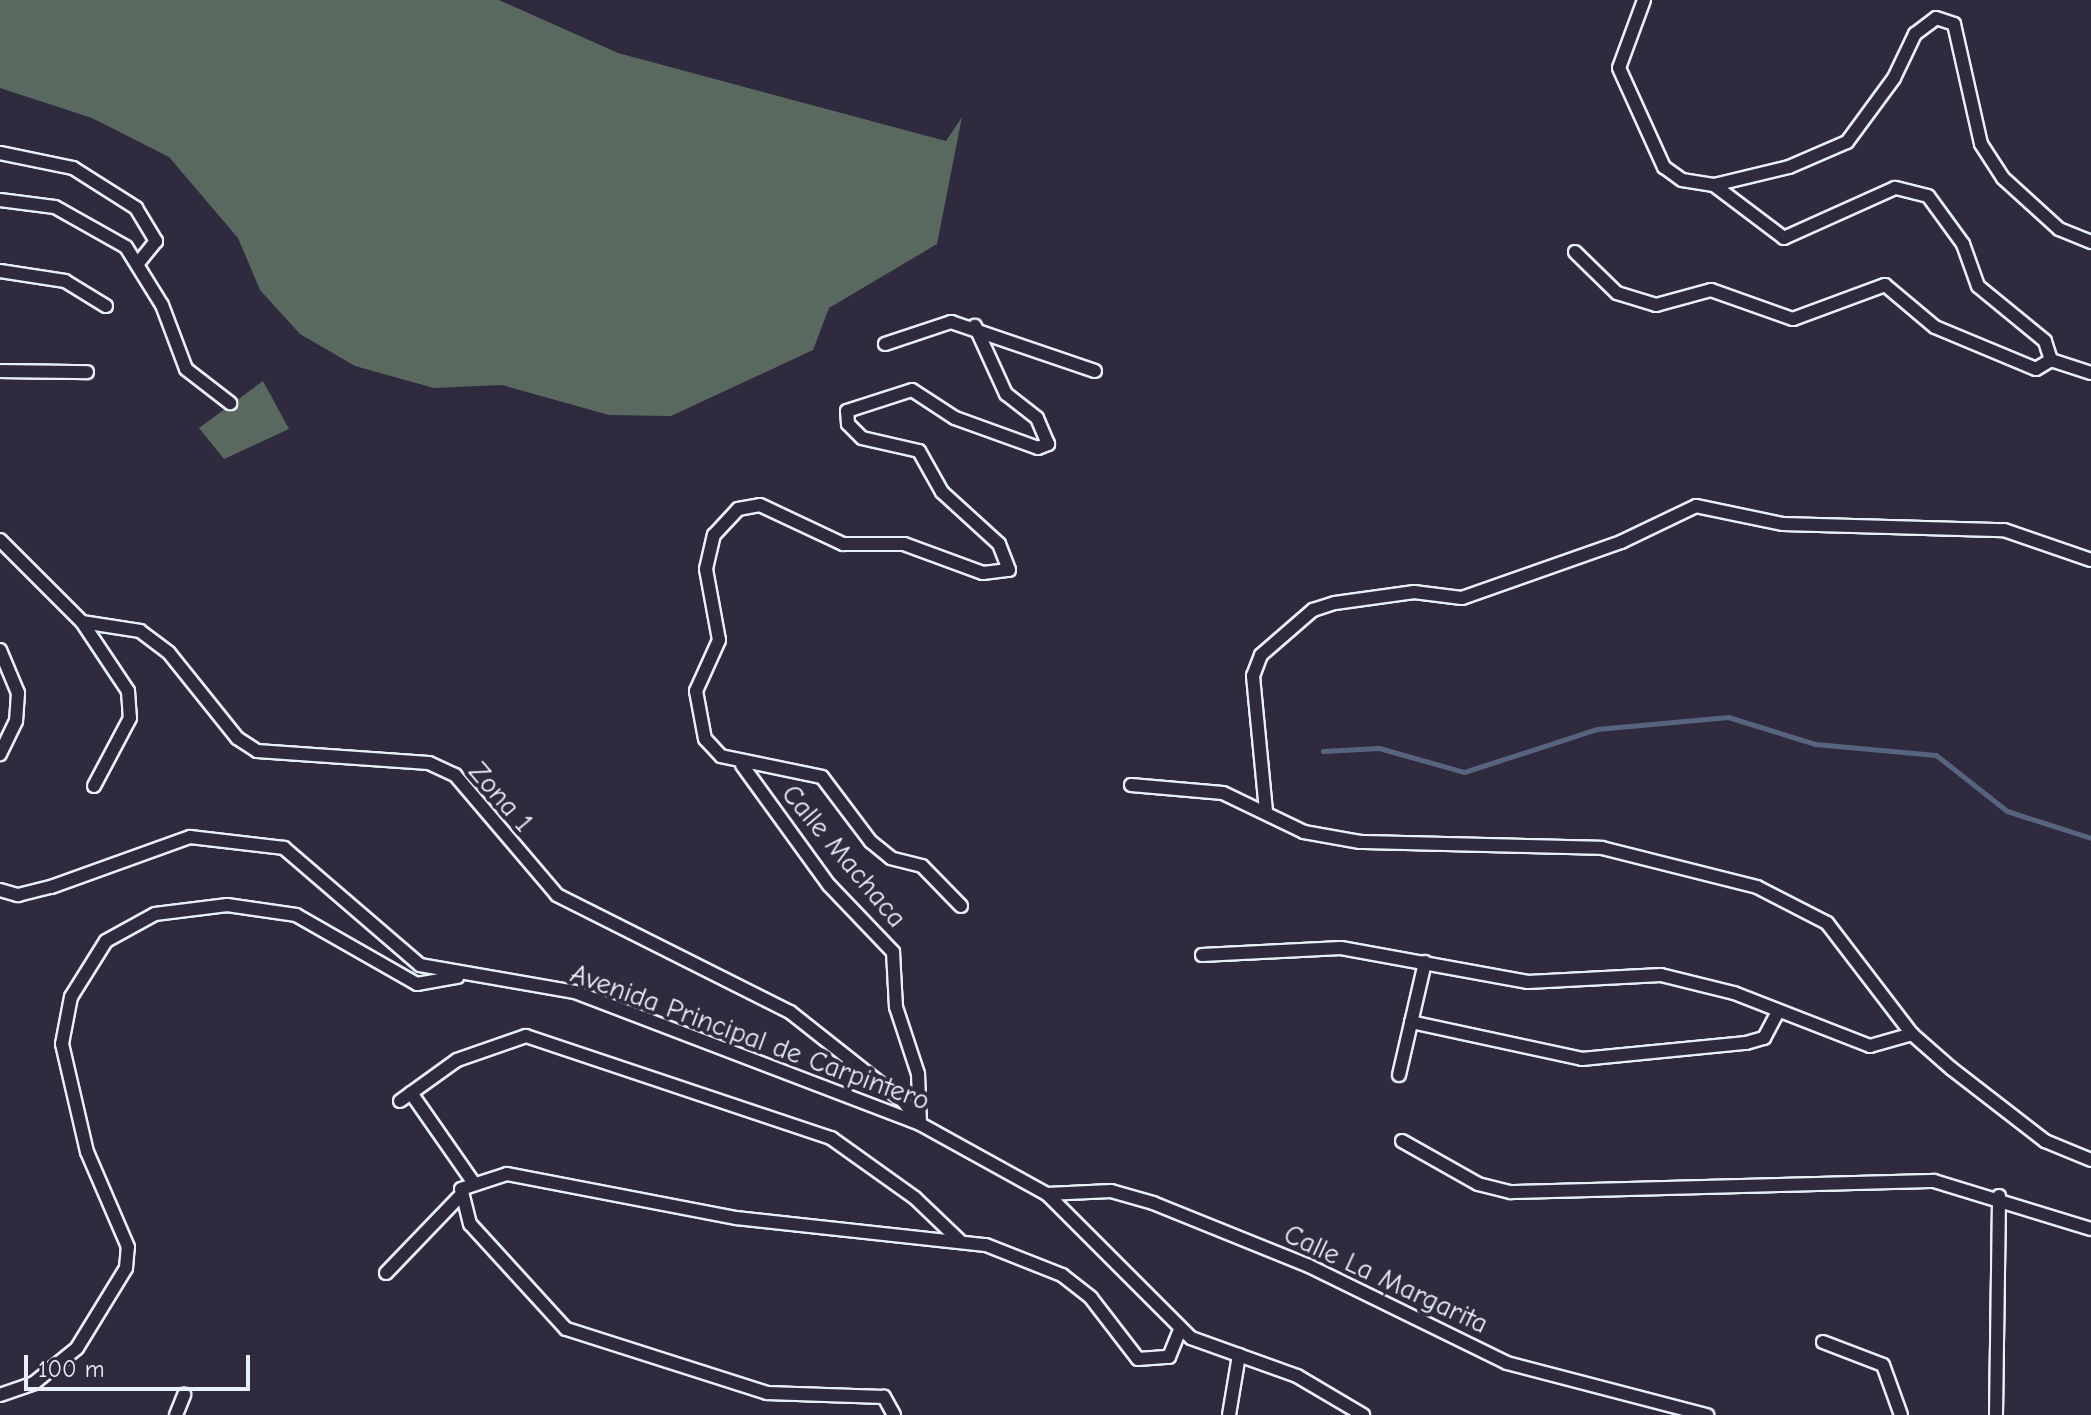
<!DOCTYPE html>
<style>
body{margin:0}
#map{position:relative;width:2091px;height:1415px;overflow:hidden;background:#2f2a3d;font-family:"Comic Neue",sans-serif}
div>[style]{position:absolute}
.green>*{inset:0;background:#5a695f}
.stream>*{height:5px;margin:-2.5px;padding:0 2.5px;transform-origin:2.5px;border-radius:2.5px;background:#576480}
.roads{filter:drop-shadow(2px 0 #e8f1f8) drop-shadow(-2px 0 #e8f1f8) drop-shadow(0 2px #e8f1f8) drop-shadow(0 -2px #e8f1f8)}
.minor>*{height:12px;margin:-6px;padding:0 6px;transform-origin:6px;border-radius:6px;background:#2f2a3d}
span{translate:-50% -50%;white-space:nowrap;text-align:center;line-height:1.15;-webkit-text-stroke:8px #2f2a3d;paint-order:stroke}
.street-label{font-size:28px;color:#e8f1f8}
.scale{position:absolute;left:24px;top:1355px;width:226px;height:36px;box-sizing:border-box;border:4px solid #e8f1f8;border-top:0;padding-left:10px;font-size:24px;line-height:28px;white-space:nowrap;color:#e8f1f8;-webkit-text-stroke:6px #2f2a3d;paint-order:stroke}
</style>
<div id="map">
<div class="green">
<div style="clip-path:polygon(0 0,499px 0,618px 53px,946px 141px,962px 117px,937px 244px,829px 308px,813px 350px,671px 416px,609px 415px,502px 385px,434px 388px,355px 366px,300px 334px,260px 290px,238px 238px,169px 157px,92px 118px,0 88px)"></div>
<div style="clip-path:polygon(263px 381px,289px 429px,224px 459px,199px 428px)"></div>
</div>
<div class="stream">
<div style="left:1323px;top:751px;width:56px;rotate:-3.1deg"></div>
<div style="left:1379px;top:748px;width:88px;rotate:15.8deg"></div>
<div style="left:1464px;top:772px;width:140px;rotate:-17.9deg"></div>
<div style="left:1597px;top:729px;width:132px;rotate:-5.2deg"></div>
<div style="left:1728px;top:717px;width:91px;rotate:17.2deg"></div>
<div style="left:1815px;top:744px;width:121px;rotate:5.2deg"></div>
<div style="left:1936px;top:755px;width:90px;rotate:38.3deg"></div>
<div style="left:2007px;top:811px;width:88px;rotate:17.8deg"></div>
</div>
<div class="roads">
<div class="minor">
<div style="left:1644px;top:0;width:72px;rotate:110.2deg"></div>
<div style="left:1619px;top:68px;width:109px;rotate:65.6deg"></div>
<div style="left:1664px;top:167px;width:22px;rotate:36deg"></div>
<div style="left:1682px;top:180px;width:32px;rotate:9deg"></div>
<div style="left:1714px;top:185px;width:77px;rotate:-13.5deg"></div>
<div style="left:1789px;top:167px;width:63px;rotate:-23.3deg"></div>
<div style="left:1847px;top:142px;width:79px;rotate:-53.7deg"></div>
<div style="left:1894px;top:78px;width:49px;rotate:-64.5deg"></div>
<div style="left:1915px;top:34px;width:26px;rotate:-37deg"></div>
<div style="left:1936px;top:18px;width:19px;rotate:18deg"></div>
<div style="left:1954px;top:24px;width:123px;rotate:77.3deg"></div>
<div style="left:1981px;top:144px;width:40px;rotate:57.1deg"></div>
<div style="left:2003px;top:178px;width:76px;rotate:42.3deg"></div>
<div style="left:2059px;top:229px;width:35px;rotate:22deg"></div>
<div style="left:0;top:153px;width:75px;rotate:11.6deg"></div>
<div style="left:73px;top:168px;width:75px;rotate:32.4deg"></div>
<div style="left:136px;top:208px;width:39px;rotate:59deg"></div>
<div style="left:156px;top:241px;width:27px;rotate:129deg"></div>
<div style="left:0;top:200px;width:55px;rotate:7.3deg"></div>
<div style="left:55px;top:207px;width:81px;rotate:29.4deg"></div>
<div style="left:126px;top:247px;width:68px;rotate:58.2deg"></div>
<div style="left:162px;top:305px;width:68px;rotate:69.4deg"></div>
<div style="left:186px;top:369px;width:56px;rotate:37.7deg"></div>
<div style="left:1575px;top:252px;width:59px;rotate:44.3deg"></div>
<div style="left:1617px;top:293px;width:41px;rotate:17.1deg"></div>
<div style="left:1656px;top:305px;width:57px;rotate:-15.3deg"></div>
<div style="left:1711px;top:290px;width:87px;rotate:19.5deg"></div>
<div style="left:1793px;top:319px;width:98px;rotate:-20.3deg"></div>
<div style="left:1885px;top:285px;width:65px;rotate:40deg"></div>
<div style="left:1935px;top:327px;width:109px;rotate:22.6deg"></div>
<div style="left:2036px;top:369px;width:17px;rotate:-31deg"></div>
<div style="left:2051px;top:360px;width:20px;rotate:-108deg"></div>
<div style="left:2045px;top:341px;width:87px;rotate:-140.6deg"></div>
<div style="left:1978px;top:286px;width:45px;rotate:-109.7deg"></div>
<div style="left:1963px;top:244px;width:59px;rotate:-126.1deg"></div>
<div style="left:1928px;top:196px;width:34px;rotate:-166deg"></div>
<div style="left:1895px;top:188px;width:122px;rotate:155.8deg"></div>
<div style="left:1784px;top:238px;width:88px;rotate:-142.9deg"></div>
<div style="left:0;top:271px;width:66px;rotate:8.7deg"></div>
<div style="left:65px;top:281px;width:48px;rotate:31.4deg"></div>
<div style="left:885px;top:344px;width:70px;rotate:-18.4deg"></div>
<div style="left:951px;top:322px;width:152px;rotate:18.8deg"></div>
<div style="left:2051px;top:360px;width:42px;rotate:18deg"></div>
<div style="left:0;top:371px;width:87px;rotate:0.7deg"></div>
<div style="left:0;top:540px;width:116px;rotate:45deg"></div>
<div style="left:82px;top:622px;width:59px;rotate:8.8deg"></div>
<div style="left:140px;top:631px;width:36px;rotate:37deg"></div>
<div style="left:169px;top:653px;width:109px;rotate:51.3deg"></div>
<div style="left:237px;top:738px;width:24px;rotate:33deg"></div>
<div style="left:257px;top:751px;width:172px;rotate:4deg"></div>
<div style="left:429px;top:763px;width:29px;rotate:25deg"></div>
<div style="left:455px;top:775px;width:157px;rotate:49.6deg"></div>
<div style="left:557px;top:895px;width:261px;rotate:26.7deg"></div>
<div style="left:790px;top:1012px;width:145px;rotate:38.3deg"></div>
<div style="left:904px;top:1102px;width:27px;rotate:54deg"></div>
<div style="left:82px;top:622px;width:83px;rotate:56.3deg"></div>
<div style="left:128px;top:691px;width:27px;rotate:86deg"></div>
<div style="left:130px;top:718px;width:77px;rotate:117.9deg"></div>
<div style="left:0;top:650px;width:47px;rotate:67.3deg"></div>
<div style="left:18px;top:693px;width:28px;rotate:94deg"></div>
<div style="left:16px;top:721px;width:37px;rotate:116deg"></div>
<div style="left:742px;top:765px;width:148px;rotate:54.1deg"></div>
<div style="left:829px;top:885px;width:93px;rotate:46.3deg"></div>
<div style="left:893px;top:952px;width:55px;rotate:86.9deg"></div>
<div style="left:896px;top:1007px;width:71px;rotate:71.8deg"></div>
<div style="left:918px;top:1074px;width:50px;rotate:87.7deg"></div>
<div style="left:1131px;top:785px;width:92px;rotate:5deg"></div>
<div style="left:1223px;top:793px;width:90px;rotate:25.7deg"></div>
<div style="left:1304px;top:832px;width:57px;rotate:10.1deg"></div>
<div style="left:1360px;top:842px;width:242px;rotate:1.4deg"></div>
<div style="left:1602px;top:848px;width:160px;rotate:14.1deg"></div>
<div style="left:1757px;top:887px;width:79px;rotate:27.2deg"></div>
<div style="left:1827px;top:923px;width:140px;rotate:52.6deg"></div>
<div style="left:1912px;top:1034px;width:53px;rotate:41.2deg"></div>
<div style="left:1952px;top:1069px;width:118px;rotate:37.7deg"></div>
<div style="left:2045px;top:1141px;width:50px;rotate:22.4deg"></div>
<div style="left:1266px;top:811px;width:136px;rotate:-95.5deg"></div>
<div style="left:1253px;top:676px;width:22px;rotate:-69deg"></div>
<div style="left:1261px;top:655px;width:69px;rotate:-40.9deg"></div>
<div style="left:1313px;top:610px;width:23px;rotate:-18deg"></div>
<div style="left:1335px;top:603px;width:80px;rotate:-7.9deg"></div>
<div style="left:1414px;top:592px;width:48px;rotate:7.1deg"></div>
<div style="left:1462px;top:598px;width:169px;rotate:-19.4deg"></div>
<div style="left:1621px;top:542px;width:83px;rotate:-25.6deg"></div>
<div style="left:1696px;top:506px;width:89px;rotate:11.7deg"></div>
<div style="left:1783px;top:524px;width:221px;rotate:1.6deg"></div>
<div style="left:2004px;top:530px;width:92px;rotate:19deg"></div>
<div style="left:0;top:890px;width:19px;rotate:16deg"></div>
<div style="left:18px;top:895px;width:34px;rotate:-14deg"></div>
<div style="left:51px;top:887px;width:148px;rotate:-19.8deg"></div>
<div style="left:190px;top:837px;width:95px;rotate:6.7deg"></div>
<div style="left:284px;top:848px;width:179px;rotate:40.7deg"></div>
<div style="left:420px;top:965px;width:157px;rotate:9.9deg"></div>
<div style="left:575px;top:992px;width:369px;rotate:20.9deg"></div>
<div style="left:920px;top:1124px;width:145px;rotate:28.9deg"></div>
<div style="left:1047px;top:1194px;width:204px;rotate:45deg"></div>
<div style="left:1191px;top:1338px;width:113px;rotate:19.7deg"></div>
<div style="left:1297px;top:1376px;width:77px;rotate:30.6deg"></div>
<div style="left:961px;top:906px;width:56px;rotate:-134.3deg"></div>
<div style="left:922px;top:866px;width:32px;rotate:-166deg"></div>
<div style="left:891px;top:858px;width:26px;rotate:-141deg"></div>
<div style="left:871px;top:842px;width:81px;rotate:-127deg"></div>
<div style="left:822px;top:777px;width:103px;rotate:-168.3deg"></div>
<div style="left:721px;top:756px;width:23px;rotate:-133deg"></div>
<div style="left:705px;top:739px;width:49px;rotate:-100.6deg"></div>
<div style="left:696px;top:691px;width:56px;rotate:-65.7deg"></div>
<div style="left:719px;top:640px;width:72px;rotate:-100.4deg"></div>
<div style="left:706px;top:569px;width:35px;rotate:-77deg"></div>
<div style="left:714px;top:535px;width:35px;rotate:-47deg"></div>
<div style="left:738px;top:509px;width:22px;rotate:-10deg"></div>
<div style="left:760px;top:505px;width:92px;rotate:25.2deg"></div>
<div style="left:843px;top:544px;width:61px"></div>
<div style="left:904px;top:544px;width:84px;rotate:20.2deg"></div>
<div style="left:983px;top:573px;width:26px;rotate:-7deg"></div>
<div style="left:1009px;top:570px;width:28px;rotate:-111deg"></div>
<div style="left:999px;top:544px;width:77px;rotate:-137.6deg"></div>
<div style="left:942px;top:492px;width:47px;rotate:-119.3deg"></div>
<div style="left:919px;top:451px;width:58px;rotate:-167.2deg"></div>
<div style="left:862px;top:438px;width:20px;rotate:-135deg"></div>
<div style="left:848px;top:424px;width:13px;rotate:-94deg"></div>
<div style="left:847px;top:411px;width:68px;rotate:-17.9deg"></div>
<div style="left:912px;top:390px;width:51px;rotate:33.1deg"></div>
<div style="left:955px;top:418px;width:88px;rotate:19.9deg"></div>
<div style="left:1038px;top:448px;width:11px;rotate:-22deg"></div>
<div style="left:1048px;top:444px;width:28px;rotate:-113deg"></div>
<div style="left:1037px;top:418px;width:39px;rotate:-142deg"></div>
<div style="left:1006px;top:394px;width:75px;rotate:-114.5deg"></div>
<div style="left:1202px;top:955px;width:139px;rotate:-2.9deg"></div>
<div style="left:1341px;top:948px;width:190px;rotate:10.3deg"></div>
<div style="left:1528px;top:982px;width:133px;rotate:-3deg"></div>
<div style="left:1661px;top:975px;width:75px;rotate:13.9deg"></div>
<div style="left:1734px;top:993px;width:146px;rotate:21.3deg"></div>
<div style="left:1870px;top:1046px;width:44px;rotate:-15.9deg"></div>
<div style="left:1411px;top:1022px;width:175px;rotate:12.2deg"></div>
<div style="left:1582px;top:1059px;width:165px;rotate:-5.6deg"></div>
<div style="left:1746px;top:1043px;width:19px;rotate:-16deg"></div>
<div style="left:1764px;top:1038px;width:30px;rotate:-62deg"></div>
<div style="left:1399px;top:1075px;width:116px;rotate:-77deg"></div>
<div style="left:411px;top:1093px;width:108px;rotate:55.1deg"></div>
<div style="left:400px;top:1101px;width:70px;rotate:-35.7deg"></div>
<div style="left:457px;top:1060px;width:73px;rotate:-19.2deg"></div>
<div style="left:526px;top:1036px;width:322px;rotate:18.5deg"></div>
<div style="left:831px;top:1138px;width:103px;rotate:35.5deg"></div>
<div style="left:915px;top:1198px;width:62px;rotate:43.7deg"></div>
<div style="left:1402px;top:1141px;width:87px;rotate:29.5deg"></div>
<div style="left:1478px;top:1184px;width:34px;rotate:14deg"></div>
<div style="left:1511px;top:1192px;width:423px;rotate:-1.5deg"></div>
<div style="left:1934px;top:1181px;width:164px;rotate:17deg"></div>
<div style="left:1047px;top:1194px;width:64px;rotate:-2.7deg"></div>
<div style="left:1111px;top:1191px;width:44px;rotate:15.9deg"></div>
<div style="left:1153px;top:1203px;width:168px;rotate:22deg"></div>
<div style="left:1309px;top:1266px;width:220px;rotate:26.1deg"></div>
<div style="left:1507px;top:1363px;width:207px;rotate:14.6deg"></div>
<div style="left:386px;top:1273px;width:108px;rotate:-46.1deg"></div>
<div style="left:1823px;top:1342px;width:64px;rotate:21deg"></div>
<div style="left:1883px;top:1365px;width:53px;rotate:70.2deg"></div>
<div style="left:0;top:1395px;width:36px;rotate:-19deg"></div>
<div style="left:34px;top:1383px;width:55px;rotate:-39.1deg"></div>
<div style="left:77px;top:1348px;width:94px;rotate:-58.5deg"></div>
<div style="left:126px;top:1268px;width:21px;rotate:-85deg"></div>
<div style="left:128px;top:1247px;width:103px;rotate:-113.3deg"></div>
<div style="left:87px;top:1152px;width:111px;rotate:-103deg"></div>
<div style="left:62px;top:1044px;width:48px;rotate:-79.2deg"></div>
<div style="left:71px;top:997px;width:66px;rotate:-58deg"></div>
<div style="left:106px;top:941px;width:56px;rotate:-28.9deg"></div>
<div style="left:155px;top:914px;width:73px;rotate:-7.1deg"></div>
<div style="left:227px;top:905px;width:70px;rotate:8.2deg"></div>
<div style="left:296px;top:915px;width:139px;rotate:29.7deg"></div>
<div style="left:417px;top:984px;width:41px;rotate:-9.9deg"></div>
<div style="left:176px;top:1415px;width:22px;rotate:-68deg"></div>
<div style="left:894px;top:1415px;width:21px;rotate:-119deg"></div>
<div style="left:884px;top:1397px;width:117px;rotate:-178deg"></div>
<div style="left:767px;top:1393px;width:211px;rotate:-162.3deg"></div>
<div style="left:566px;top:1329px;width:142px;rotate:-132.4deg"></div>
<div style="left:470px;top:1224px;width:36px;rotate:-104deg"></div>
<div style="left:461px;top:1189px;width:48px;rotate:-18.1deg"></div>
<div style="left:507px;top:1174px;width:233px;rotate:10.9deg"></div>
<div style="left:736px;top:1218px;width:251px;rotate:6.2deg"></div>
<div style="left:986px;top:1245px;width:82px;rotate:21.5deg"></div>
<div style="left:1062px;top:1275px;width:37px;rotate:38deg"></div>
<div style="left:1091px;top:1298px;width:77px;rotate:52.4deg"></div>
<div style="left:1138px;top:1359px;width:31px;rotate:-4deg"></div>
<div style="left:1169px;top:1357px;width:31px;rotate:-68deg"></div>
<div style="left:1229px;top:1415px;width:61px;rotate:-80.5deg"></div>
<div style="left:1996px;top:1415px;width:219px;rotate:-89.2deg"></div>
</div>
</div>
<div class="street-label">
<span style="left:501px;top:797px;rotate:49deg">Zona 1</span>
<span style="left:844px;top:856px;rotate:50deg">Calle Machaca</span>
<span style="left:750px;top:1037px;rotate:20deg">Avenida Principal de Carpintero</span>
<span style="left:1386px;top:1279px;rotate:25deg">Calle La Margarita</span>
</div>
<div class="scale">100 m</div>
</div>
